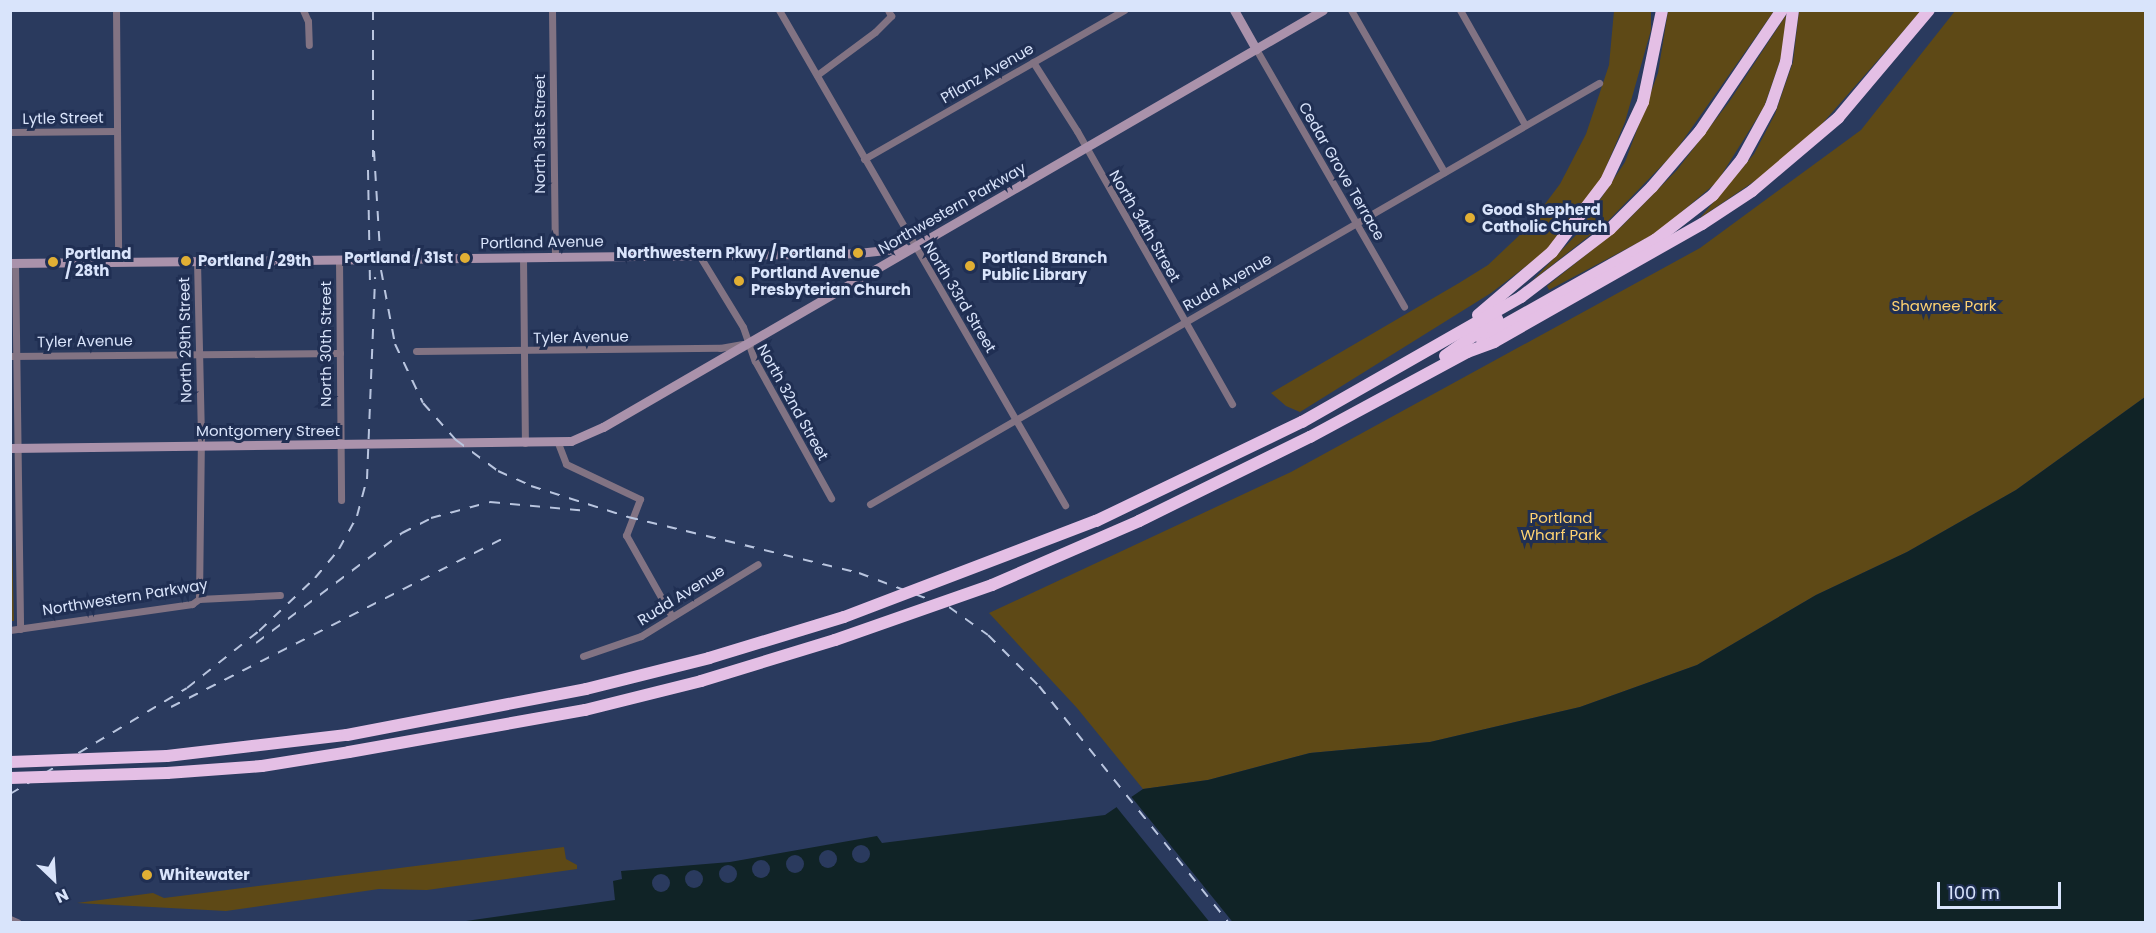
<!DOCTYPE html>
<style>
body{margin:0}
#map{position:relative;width:2156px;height:933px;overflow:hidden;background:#2a3a5e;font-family:Poppins,sans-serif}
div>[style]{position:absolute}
.green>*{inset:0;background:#5e4916}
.water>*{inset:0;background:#102326}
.pier>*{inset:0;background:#2a3a5e;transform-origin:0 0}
.round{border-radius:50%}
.secondary-tunnel>*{height:9px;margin-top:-4.5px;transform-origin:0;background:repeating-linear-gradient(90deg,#445476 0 9px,transparent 0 13.5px)}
.street>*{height:7px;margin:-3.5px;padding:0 3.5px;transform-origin:3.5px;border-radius:3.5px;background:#827383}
.secondary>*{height:9px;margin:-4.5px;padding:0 4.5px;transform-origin:4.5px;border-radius:4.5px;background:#aa92ab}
.highway>*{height:12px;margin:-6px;padding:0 6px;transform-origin:6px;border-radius:6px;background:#e4bfe5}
.rail>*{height:2px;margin-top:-1px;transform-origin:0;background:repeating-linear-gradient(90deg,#b9c5df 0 10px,transparent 0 20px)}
.highway-bridge>*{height:12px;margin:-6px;padding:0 6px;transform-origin:6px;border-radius:6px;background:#e4bfe5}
.dots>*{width:16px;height:16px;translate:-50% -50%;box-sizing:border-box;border:3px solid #202f53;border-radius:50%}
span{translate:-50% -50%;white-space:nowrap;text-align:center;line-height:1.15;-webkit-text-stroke:6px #202f53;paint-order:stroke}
.street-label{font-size:15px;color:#d9e4fb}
.poi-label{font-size:15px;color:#d9e4fb;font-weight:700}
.left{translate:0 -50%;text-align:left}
.right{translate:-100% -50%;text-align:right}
.park-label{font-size:15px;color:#fed271}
.frame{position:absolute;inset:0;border:12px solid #d9e4fb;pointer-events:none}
.north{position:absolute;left:24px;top:849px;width:60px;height:60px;-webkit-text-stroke:4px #202f53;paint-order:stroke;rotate:155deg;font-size:16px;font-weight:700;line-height:24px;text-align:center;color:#d9e4fb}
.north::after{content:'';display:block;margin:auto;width:21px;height:27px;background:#d9e4fb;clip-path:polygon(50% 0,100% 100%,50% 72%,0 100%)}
.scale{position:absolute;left:1937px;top:882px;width:124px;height:27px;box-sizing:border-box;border:3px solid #d9e4fb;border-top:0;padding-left:8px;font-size:18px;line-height:21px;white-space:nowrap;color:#d9e4fb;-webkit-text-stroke:4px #202f53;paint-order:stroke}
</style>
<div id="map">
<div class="green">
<div style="clip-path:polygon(1614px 11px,1651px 11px,1651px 30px,1625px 122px,1598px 186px,1551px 247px,1491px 293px,1300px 412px,1286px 406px,1271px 393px,1459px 283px,1488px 265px,1527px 228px,1560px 184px,1586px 134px,1609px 65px)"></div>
<div style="clip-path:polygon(1668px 11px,1774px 11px,1674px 153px,1608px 221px,1532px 281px,1578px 233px,1625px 162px,1658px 73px)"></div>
<div style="clip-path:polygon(1799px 11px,1921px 11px,1814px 133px,1768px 172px,1700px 218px,1754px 154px,1775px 114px,1793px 62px)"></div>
<div style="clip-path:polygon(1955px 11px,2145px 11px,2145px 397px,2016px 490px,1907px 552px,1816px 595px,1697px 665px,1580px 707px,1430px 742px,1310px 753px,1208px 780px,1143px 789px,1077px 708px,989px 613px,1291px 472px,1700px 248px,1861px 130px)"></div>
<div style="clip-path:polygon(1786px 15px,1784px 49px,1764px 107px,1717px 182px,1658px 232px,1549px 290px,1547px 286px,1622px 226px,1677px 170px,1729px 102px)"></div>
<div style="clip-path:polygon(10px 455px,14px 621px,10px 621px)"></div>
<div style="clip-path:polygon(564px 847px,566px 859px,577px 865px,577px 869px,427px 890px,379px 889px,226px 911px,77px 903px,153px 893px,164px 898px,180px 896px)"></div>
</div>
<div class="water">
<div style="clip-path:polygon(2145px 397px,2145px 922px,459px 922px,615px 900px,613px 881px,622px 879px,621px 871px,730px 862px,877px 836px,882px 843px,1105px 815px,1143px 789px,1208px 780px,1310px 753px,1430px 742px,1580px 707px,1697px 665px,1816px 595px,1907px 552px,2016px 490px)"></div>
</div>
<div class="pier">
<div style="left:1129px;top:794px;width:164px;height:18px;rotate:51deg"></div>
<div class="round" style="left:852px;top:845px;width:18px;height:18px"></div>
<div class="round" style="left:819px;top:850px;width:18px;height:18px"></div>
<div class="round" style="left:786px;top:855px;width:18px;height:18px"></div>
<div class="round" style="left:752px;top:860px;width:18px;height:18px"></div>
<div class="round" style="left:719px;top:865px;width:18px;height:18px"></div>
<div class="round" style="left:685px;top:870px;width:18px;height:18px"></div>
<div class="round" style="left:652px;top:874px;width:18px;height:18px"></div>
</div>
<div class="secondary-tunnel">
<div style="left:366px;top:259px;width:21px"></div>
</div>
<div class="street">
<div style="left:116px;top:10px;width:252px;rotate:89.5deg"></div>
<div style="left:303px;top:10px;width:12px;rotate:66deg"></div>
<div style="left:308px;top:21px;width:24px;rotate:88deg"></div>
<div style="left:552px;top:10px;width:246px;rotate:89.3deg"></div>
<div style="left:779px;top:10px;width:572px;rotate:59.98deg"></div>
<div style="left:1351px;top:10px;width:187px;rotate:60.1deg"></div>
<div style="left:1460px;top:10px;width:132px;rotate:60.5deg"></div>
<div style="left:1256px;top:49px;width:297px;rotate:60.1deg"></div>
<div style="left:1033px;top:62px;width:82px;rotate:57.5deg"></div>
<div style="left:1077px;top:131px;width:314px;rotate:60.4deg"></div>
<div style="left:817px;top:75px;width:72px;rotate:-36.6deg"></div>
<div style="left:875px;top:32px;width:23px;rotate:-45deg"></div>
<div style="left:891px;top:16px;width:7px;rotate:-117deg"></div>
<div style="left:10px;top:132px;width:107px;rotate:-0.5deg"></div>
<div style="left:864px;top:159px;width:300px;rotate:-29.8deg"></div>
<div style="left:699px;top:255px;width:84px;rotate:58.6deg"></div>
<div style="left:743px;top:327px;width:36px;rotate:71deg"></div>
<div style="left:755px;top:361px;width:157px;rotate:61deg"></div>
<div style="left:523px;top:257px;width:186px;rotate:89.4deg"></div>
<div style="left:339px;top:259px;width:241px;rotate:89.5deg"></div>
<div style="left:197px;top:261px;width:173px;rotate:88.7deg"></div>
<div style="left:201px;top:434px;width:165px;rotate:90.7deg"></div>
<div style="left:15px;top:263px;width:366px;rotate:89.2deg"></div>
<div style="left:416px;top:351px;width:304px;rotate:-0.6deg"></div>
<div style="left:720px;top:348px;width:23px;rotate:-10deg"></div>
<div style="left:10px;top:356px;width:330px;rotate:-0.5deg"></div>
<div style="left:558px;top:443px;width:22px;rotate:69deg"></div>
<div style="left:566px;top:464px;width:82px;rotate:25.3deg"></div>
<div style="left:640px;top:499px;width:39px;rotate:111deg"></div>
<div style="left:626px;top:535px;width:92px;rotate:60.6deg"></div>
<div style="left:870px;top:504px;width:842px;rotate:-30.01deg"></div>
<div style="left:10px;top:630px;width:184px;rotate:-8.1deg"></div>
<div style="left:192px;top:604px;width:9px;rotate:-36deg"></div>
<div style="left:199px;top:599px;width:81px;rotate:-2.8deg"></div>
<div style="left:583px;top:656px;width:61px;rotate:-19deg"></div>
<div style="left:641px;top:636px;width:137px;rotate:-31.6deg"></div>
<div style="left:10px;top:919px;width:8px;rotate:23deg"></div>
</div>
<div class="secondary">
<div style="left:1234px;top:10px;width:45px;rotate:60.6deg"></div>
<div style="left:387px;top:259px;width:471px;rotate:-0.7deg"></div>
<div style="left:858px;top:253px;width:47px;rotate:-6.1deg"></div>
<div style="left:10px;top:263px;width:356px;rotate:-0.6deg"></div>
<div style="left:10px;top:448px;width:561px;rotate:-0.71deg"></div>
<div style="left:571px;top:441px;width:35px;rotate:-24deg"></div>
<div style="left:603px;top:427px;width:832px;rotate:-30.08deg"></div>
</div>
<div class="highway">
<div style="left:1478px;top:315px;width:97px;rotate:-40.4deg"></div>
<div style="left:1552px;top:252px;width:89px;rotate:-52.7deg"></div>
<div style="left:1606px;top:181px;width:87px;rotate:-64.9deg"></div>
<div style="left:1643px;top:102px;width:94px;rotate:-78.3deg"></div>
<div style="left:1481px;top:338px;width:200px;rotate:-29.4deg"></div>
<div style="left:1655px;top:240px;width:73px;rotate:-37.8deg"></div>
<div style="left:1713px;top:195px;width:46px;rotate:-51.1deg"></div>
<div style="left:1742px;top:159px;width:60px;rotate:-61.3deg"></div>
<div style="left:1771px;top:106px;width:46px;rotate:-71.2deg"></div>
<div style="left:1786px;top:62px;width:52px;rotate:-82.3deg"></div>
<div style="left:1445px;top:356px;width:64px;rotate:-35.4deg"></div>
<div style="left:1302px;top:422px;width:252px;rotate:-29.7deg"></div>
<div style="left:1521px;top:297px;width:112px;rotate:-37.4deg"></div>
<div style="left:1610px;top:229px;width:59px;rotate:-45deg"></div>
<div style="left:1652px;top:187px;width:74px;rotate:-49.4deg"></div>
<div style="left:1700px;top:131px;width:146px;rotate:-55.9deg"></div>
<div style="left:1310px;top:437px;width:179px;rotate:-28.4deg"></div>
<div style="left:1467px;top:352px;width:29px;rotate:-20deg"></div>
<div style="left:1494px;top:342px;width:239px;rotate:-29.6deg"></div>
<div style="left:1702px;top:224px;width:60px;rotate:-33.4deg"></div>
<div style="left:1752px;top:191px;width:113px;rotate:-40.3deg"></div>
<div style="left:1838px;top:118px;width:141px;rotate:-49.9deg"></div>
<div style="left:167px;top:756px;width:181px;rotate:-6.7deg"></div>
<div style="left:167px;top:773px;width:95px;rotate:-4.2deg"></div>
<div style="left:262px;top:766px;width:88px;rotate:-9.1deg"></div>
</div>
<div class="rail">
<div style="left:373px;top:10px;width:147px;rotate:90deg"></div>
<div style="left:374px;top:151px;width:119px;rotate:86.6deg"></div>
<div style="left:381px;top:270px;width:75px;rotate:79.3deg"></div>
<div style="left:395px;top:344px;width:65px;rotate:64.6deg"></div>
<div style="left:423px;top:403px;width:50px;rotate:48.3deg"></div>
<div style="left:456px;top:440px;width:52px;rotate:36.4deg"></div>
<div style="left:498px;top:471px;width:36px;rotate:24deg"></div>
<div style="left:531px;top:486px;width:102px;rotate:17.7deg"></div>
<div style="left:628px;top:517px;width:238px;rotate:13.6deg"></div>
<div style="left:859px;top:573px;width:96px;rotate:20.7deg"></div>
<div style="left:949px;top:607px;width:48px;rotate:35.7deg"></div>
<div style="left:988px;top:635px;width:72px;rotate:45deg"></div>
<div style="left:1039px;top:686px;width:302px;rotate:51.3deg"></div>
<div style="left:368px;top:170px;width:117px;rotate:89deg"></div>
<div style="left:256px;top:643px;width:183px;rotate:-37deg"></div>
<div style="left:402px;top:533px;width:33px;rotate:-27deg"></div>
<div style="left:431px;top:518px;width:61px;rotate:-15.2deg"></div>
<div style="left:490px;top:502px;width:98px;rotate:5.2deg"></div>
<div style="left:171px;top:707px;width:378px;rotate:-26.9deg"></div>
<div style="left:10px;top:794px;width:206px;rotate:-30.9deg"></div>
<div style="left:187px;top:688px;width:92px;rotate:-38.4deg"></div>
<div style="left:259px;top:631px;width:77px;rotate:-43.4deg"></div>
<div style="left:315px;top:578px;width:38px;rotate:-50deg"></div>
<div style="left:339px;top:549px;width:38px;rotate:-61deg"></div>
<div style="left:357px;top:516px;width:38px;rotate:-75deg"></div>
<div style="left:367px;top:479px;width:202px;rotate:-87.7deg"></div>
</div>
<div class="highway-bridge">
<div style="left:347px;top:735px;width:243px;rotate:-10.9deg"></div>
<div style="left:586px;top:689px;width:127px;rotate:-14.1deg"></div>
<div style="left:709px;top:658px;width:141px;rotate:-16.9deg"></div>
<div style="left:844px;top:617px;width:270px;rotate:-20.9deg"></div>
<div style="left:1096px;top:521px;width:229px;rotate:-25.7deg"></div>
<div style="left:349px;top:752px;width:240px;rotate:-10.1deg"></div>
<div style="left:585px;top:710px;width:120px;rotate:-14deg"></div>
<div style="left:701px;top:681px;width:140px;rotate:-17deg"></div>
<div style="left:835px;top:640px;width:166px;rotate:-19.3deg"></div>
<div style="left:992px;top:585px;width:160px;rotate:-23.5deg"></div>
<div style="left:1139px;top:521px;width:191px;rotate:-26.2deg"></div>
<div style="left:10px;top:762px;width:157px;rotate:-2.2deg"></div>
<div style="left:10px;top:778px;width:157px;rotate:-1.8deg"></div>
</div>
<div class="dots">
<div style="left:1470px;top:218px;background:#e1af34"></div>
<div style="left:858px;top:253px;background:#e1af34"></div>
<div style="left:465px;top:258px;background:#e1af34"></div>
<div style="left:186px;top:261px;background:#e1af34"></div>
<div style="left:53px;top:262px;background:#e1af34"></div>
<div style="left:970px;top:266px;background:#e1af34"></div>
<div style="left:739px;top:281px;background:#e1af34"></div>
<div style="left:147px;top:875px;background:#e1af34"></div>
</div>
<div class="street-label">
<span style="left:987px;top:73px;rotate:-30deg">Pflanz Avenue</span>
<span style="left:63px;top:118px;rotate:-1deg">Lytle Street</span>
<span style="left:540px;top:134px;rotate:-90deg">North 31st Street</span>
<span style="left:1342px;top:171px;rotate:60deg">Cedar Grove Terrace</span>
<span style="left:952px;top:208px;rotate:-30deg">Northwestern Parkway</span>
<span style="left:1145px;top:226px;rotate:60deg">North 34th Street</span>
<span style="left:542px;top:242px;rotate:-1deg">Portland Avenue</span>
<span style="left:1227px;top:282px;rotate:-30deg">Rudd Avenue</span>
<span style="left:960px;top:297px;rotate:59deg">North 33rd Street</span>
<span style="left:581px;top:337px;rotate:-1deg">Tyler Avenue</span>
<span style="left:185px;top:340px;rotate:-91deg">North 29th Street</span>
<span style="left:85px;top:341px;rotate:-1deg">Tyler Avenue</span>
<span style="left:326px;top:344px;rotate:-90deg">North 30th Street</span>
<span style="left:793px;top:402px;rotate:61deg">North 32nd Street</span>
<span style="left:268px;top:431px">Montgomery Street</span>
<span style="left:681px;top:595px;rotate:-32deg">Rudd Avenue</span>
<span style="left:125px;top:597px;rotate:-9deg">Northwestern Parkway</span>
</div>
<div class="poi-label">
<span class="left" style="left:1482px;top:218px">Good Shepherd<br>Catholic Church</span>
<span class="left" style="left:65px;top:262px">Portland<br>/ 28th</span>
<span class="right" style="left:846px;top:253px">Northwestern Pkwy / Portland</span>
<span class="left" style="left:982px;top:266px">Portland Branch<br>Public Library</span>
<span class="right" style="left:453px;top:258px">Portland / 31st</span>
<span class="left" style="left:198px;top:261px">Portland / 29th</span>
<span class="left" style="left:751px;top:281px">Portland Avenue<br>Presbyterian Church</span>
<span class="left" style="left:159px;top:875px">Whitewater</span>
</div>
<div class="park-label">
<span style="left:1944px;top:306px">Shawnee Park</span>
<span style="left:1561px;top:526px">Portland<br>Wharf Park</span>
</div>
<div class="frame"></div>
<div class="north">N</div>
<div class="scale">100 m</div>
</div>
